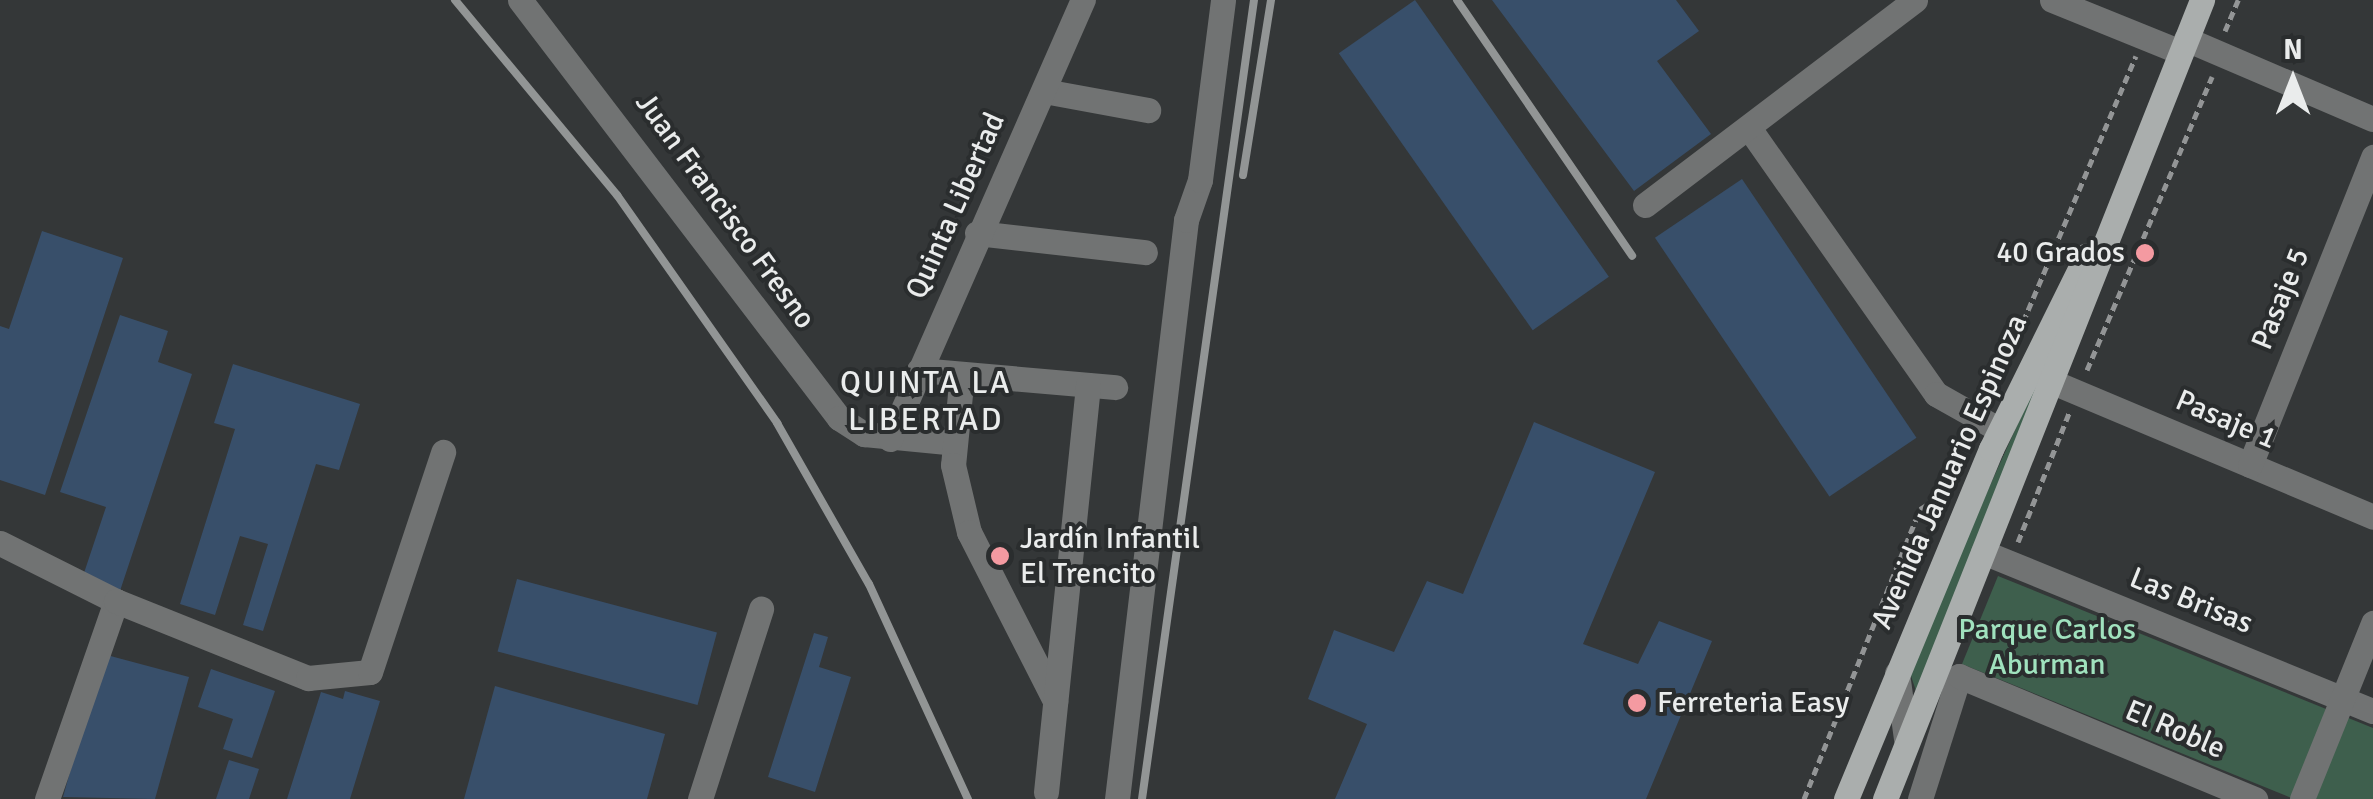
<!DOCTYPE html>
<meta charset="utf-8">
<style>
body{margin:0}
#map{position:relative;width:2373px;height:799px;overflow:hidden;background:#343738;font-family:Signika,sans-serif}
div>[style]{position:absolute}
.green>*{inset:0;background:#3e5f4d}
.building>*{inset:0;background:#384f6a;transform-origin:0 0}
.path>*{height:5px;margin-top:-2.5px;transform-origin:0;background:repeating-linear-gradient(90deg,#939596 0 8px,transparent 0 13px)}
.minor>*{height:25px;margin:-12.5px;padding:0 12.5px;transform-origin:12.5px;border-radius:12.5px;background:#717373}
.major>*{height:25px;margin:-12.5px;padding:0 12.5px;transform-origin:12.5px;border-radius:12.5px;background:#aaaead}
.rail>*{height:8px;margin:-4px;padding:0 4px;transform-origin:4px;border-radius:4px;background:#929595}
.dots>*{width:28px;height:28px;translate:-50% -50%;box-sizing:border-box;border:5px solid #2a2d2e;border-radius:50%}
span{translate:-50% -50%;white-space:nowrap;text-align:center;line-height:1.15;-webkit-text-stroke:8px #2a2d2e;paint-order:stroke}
.street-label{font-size:30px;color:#eaecec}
.poi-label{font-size:30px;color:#eaecec}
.right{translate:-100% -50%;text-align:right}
.left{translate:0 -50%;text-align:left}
.park-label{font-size:30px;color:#a0e2be}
.neighbourhood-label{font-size:32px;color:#eaecec;letter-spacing:2.5px}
.north{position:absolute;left:2243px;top:30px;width:100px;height:100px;-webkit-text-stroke:8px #2a2d2e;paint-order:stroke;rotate:0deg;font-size:28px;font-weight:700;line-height:40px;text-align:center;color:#eaecec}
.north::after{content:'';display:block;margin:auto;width:35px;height:45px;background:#eaecec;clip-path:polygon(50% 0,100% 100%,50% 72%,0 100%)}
</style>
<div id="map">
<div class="green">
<div style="clip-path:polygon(2067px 315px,1916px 691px,1908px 667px)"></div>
<div style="clip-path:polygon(1998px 576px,2373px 728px,2373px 799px,2294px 799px,1962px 664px)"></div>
</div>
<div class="building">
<div style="left:1415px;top:0;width:338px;height:93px;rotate:55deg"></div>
<div style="clip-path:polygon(1492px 0,1676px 0,1699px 31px,1657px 61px,1711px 134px,1634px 191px)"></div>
<div style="left:1742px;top:179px;width:312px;height:105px;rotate:56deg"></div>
<div style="clip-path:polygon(42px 231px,123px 258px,45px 495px,0 480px,0 326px,9px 329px)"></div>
<div style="clip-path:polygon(120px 315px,168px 331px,158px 362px,192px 374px,119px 594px,81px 582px,106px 507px,60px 492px)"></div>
<div style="clip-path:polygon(233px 364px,360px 404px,339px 470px,316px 464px,263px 631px,243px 625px,268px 544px,240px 536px,215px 615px,180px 604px,235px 429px,214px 423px)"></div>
<div style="clip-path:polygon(1534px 422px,1655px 472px,1583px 644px,1638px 664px,1659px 621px,1712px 641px,1646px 799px,1335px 799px,1367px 724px,1308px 699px,1334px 630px,1394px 652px,1427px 581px,1463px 594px)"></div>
<div style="left:517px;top:579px;width:207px;height:75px;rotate:15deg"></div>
<div style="clip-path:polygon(814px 633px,828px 637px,819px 667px,851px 677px,815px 792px,768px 777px)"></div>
<div style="clip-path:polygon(103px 654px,189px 677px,155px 799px,63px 797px)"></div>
<div style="clip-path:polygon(211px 669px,275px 691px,252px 758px,223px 749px,233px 719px,198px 707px)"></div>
<div style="clip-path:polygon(495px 686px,665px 734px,647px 799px,464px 799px)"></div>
<div style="clip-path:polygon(345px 691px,380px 701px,350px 799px,287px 799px,321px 692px,343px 699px)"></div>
<div style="clip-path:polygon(229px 760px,259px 769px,249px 799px,216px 799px)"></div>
</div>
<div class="path">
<div style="left:2225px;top:31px;width:34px;rotate:-67deg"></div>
<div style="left:2023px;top:322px;width:289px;rotate:-67deg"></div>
<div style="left:2087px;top:370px;width:319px;rotate:-66.9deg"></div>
<div style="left:1948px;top:499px;width:8px;rotate:-157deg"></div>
<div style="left:1941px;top:496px;width:21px;rotate:-65deg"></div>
<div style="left:2018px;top:542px;width:139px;rotate:-68.4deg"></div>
<div style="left:1804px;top:799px;width:312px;rotate:-68.2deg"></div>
<div style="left:1920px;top:509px;width:25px;rotate:-32deg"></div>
</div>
<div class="minor">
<div style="left:520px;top:0;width:526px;rotate:52.65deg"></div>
<div style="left:839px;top:418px;width:30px;rotate:33deg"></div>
<div style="left:864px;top:434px;width:91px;rotate:5.6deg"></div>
<div style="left:2052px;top:0;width:139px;rotate:22deg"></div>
<div style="left:2186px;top:39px;width:203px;rotate:23.2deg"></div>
<div style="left:1044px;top:91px;width:106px;rotate:10.4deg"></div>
<div style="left:1749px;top:128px;width:325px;rotate:54.9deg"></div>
<div style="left:1936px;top:394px;width:73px;rotate:29.4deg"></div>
<div style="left:1645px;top:205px;width:339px;rotate:-37.2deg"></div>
<div style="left:977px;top:233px;width:169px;rotate:6.5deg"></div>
<div style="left:919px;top:370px;width:197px;rotate:5deg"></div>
<div style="left:962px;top:374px;width:91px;rotate:95.6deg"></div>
<div style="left:953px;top:465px;width:69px;rotate:76.6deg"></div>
<div style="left:969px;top:532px;width:190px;rotate:63deg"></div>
<div style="left:2055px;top:383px;width:345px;rotate:22.8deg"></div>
<div style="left:890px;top:439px;width:480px;rotate:-66.3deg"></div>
<div style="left:2250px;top:465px;width:332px;rotate:-68.2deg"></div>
<div style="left:0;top:543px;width:130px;rotate:26.6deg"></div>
<div style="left:116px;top:601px;width:210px;rotate:109.2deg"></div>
<div style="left:1983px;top:552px;width:421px;rotate:22.2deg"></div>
<div style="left:116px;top:601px;width:207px;rotate:21.9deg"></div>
<div style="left:308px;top:678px;width:62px;rotate:-5.5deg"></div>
<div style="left:370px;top:672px;width:232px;rotate:-71.6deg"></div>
<div style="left:1897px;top:673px;width:67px;rotate:82.2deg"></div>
<div style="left:1046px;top:792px;width:409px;rotate:-84.1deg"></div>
<div style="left:700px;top:799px;width:200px;rotate:-72.2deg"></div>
<div style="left:1117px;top:799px;width:583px;rotate:-83.2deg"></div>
<div style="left:1186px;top:220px;width:42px;rotate:-70.7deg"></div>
<div style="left:1200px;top:180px;width:181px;rotate:-82.7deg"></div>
<div style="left:1920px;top:799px;width:129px;rotate:-72.4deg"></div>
<div style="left:1959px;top:676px;width:321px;rotate:22.6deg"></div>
<div style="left:2302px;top:799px;width:190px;rotate:-68deg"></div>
</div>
<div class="major">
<div style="left:1846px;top:799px;width:379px;rotate:-67.5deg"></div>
<div style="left:1991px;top:449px;width:216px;rotate:-63.7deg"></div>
<div style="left:1885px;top:799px;width:860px;rotate:-68.36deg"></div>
</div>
<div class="rail">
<div style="left:455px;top:0;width:254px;rotate:50.3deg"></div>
<div style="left:617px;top:195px;width:279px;rotate:54.9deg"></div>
<div style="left:777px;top:423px;width:185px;rotate:60.3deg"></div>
<div style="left:869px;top:584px;width:237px;rotate:65.3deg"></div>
<div style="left:1457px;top:0;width:310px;rotate:55.6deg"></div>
<div style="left:1243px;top:175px;width:177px;rotate:-80.9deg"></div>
<div style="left:1142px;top:799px;width:807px;rotate:-82.02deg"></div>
</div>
<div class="dots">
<div style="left:2145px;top:253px;background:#f49aa1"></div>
<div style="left:1000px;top:556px;background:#f49aa1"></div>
<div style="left:1637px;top:703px;background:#f49aa1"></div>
</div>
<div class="street-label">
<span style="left:956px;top:206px;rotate:-66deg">Quinta Libertad</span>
<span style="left:725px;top:211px;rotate:54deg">Juan Francisco Fresno</span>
<span style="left:2281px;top:299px;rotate:-68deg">Pasaje 5</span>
<span style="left:2226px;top:420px;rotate:23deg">Pasaje 1</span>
<span style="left:1950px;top:472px;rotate:-66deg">Avenida Januario Espinoza</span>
<span style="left:2191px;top:601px;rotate:22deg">Las Brisas</span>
<span style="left:2175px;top:730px;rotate:23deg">El Roble</span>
</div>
<div class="poi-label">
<span class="right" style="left:2125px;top:253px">40 Grados</span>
<span class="left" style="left:1020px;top:556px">Jardín Infantil<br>El Trencito</span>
<span class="left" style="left:1657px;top:703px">Ferreteria Easy</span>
</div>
<div class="park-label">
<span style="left:2047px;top:647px">Parque Carlos<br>Aburman</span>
</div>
<div class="neighbourhood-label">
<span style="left:926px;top:402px">QUINTA LA<br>LIBERTAD</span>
</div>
<div class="north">N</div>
</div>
